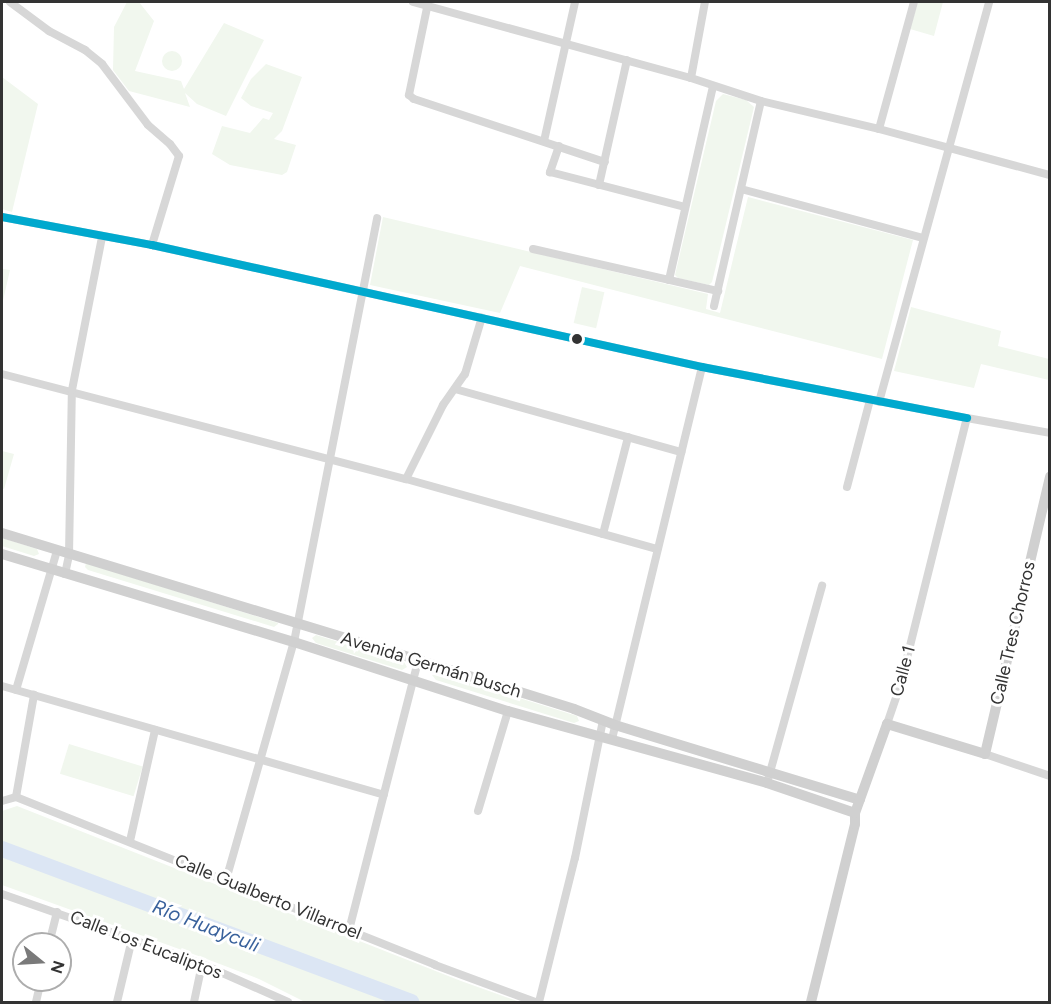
<!DOCTYPE html>
<meta charset="utf-8">
<style>
body{margin:0}
#map{position:relative;width:1051px;height:1004px;overflow:hidden;background:#fff;font-family:Figtree,sans-serif}
div>[style]{position:absolute}
.green>*{inset:0;background:#f1f7ee;transform-origin:0 0}
.round{border-radius:50%}
.river>*{height:16px;margin:-8px;padding:0 8px;transform-origin:8px;border-radius:8px;background:#dce6f4}
.street>*{height:8px;margin:-4px;padding:0 4px;transform-origin:4px;border-radius:4px;background:#d7d7d7}
.secondary>*{height:10px;margin:-5px;padding:0 5px;transform-origin:5px;border-radius:5px;background:#d0d0d0}
.bus-1>*{height:8px;margin:-4px;padding:0 4px;transform-origin:4px;border-radius:4px;background:#00a9ce}
.dots>*{width:16px;height:16px;translate:-50% -50%;box-sizing:border-box;border:3px solid #fff;border-radius:50%}
span{translate:-50% -50%;white-space:nowrap;text-align:center;line-height:1.15;-webkit-text-stroke:6px #fff;paint-order:stroke}
.street-label{font-size:18px;color:#333}
.water-label{font-size:20px;color:#3a629c;font-style:italic}
.frame{position:absolute;inset:0;border:3px solid #333;pointer-events:none}
.north{position:absolute;left:12px;top:932px;width:60px;height:60px;box-sizing:border-box;background:#fff;border:2px solid #adadad;border-radius:50%;rotate:108deg;font-size:16px;font-weight:700;line-height:24px;text-align:center;color:#333}
.north::after{content:'';display:block;margin:auto;width:21px;height:27px;background:#7a7a7a;clip-path:polygon(50% 0,100% 100%,50% 72%,0 100%)}
</style>
<div id="map">
<div class="green">
<div style="clip-path:polygon(127px 2px,139px 2px,154px 21px,135px 71px,181px 81px,184px 89px,224px 23px,264px 40px,226px 116px,197px 104px,185px 93px,190px 107px,129px 91px,113px 70px,114px 27px)"></div>
<div style="clip-path:polygon(918px 2px,943px 2px,934px 36px,910px 29px)"></div>
<div class="round" style="left:162px;top:51px;width:20px;height:20px"></div>
<div style="clip-path:polygon(266px 64px,302px 77px,282px 131px,274px 139px,296px 145px,287px 172px,282px 175px,230px 165px,212px 154px,222px 126px,250px 133px,263px 118px,269px 120px,273px 113px,251px 106px,241px 98px,251px 79px)"></div>
<div style="clip-path:polygon(2px 77px,38px 104px,12px 212px,2px 209px)"></div>
<div style="clip-path:polygon(723px 94px,746px 100px,754px 107px,712px 282px,709px 285px,678px 278px,675px 275px,716px 101px)"></div>
<div style="clip-path:polygon(748px 197px,913px 240px,882px 359px,520px 266px,500px 313px,370px 285px,383px 217px,708px 294px,706px 309px,720px 313px)"></div>
<div style="clip-path:polygon(2px 269px,10px 270px,2px 305px)"></div>
<div style="left:582px;top:287px;width:23px;height:37px;rotate:13deg"></div>
<div style="clip-path:polygon(911px 307px,1001px 331px,998px 346px,1049px 359px,1049px 380px,981px 364px,974px 388px,894px 371px)"></div>
<div style="clip-path:polygon(2px 451px,14px 454px,4px 489px,2px 488px)"></div>
<div style="clip-path:polygon(2px 538px,37px 549px,39px 554px,34px 556px,2px 546px)"></div>
<div style="clip-path:polygon(86px 563px,278px 623px,278px 624px,274px 627px,88px 570px,85px 567px)"></div>
<div style="clip-path:polygon(316px 635px,404px 662px,407px 667px,402px 670px,316px 643px,312px 638px)"></div>
<div style="clip-path:polygon(436px 672px,577px 716px,579px 721px,574px 723px,436px 680px,432px 675px)"></div>
<div style="left:69px;top:744px;width:77px;height:31px;rotate:17deg"></div>
<div style="clip-path:polygon(17px 806px,461px 981px,520px 1002px,305px 1002px,259px 979px,204px 958px,2px 885px,2px 811px)"></div>
</div>
<div class="river">
<div style="left:2px;top:849px;width:437px;rotate:20.5deg"></div>
</div>
<div class="street">
<div style="left:10px;top:2px;width:49px;rotate:36.6deg"></div>
<div style="left:49px;top:31px;width:41px;rotate:27.8deg"></div>
<div style="left:85px;top:50px;width:22px;rotate:39deg"></div>
<div style="left:102px;top:64px;width:76px;rotate:53deg"></div>
<div style="left:148px;top:125px;width:29px;rotate:41deg"></div>
<div style="left:170px;top:144px;width:15px;rotate:53deg"></div>
<div style="left:179px;top:156px;width:93px;rotate:106.9deg"></div>
<div style="left:413px;top:2px;width:288px;rotate:15.3deg"></div>
<div style="left:691px;top:78px;width:74px;rotate:18.2deg"></div>
<div style="left:761px;top:101px;width:121px;rotate:13.3deg"></div>
<div style="left:879px;top:129px;width:177px;rotate:15.1deg"></div>
<div style="left:428px;top:3px;width:94px;rotate:101.7deg"></div>
<div style="left:409px;top:95px;width:6px;rotate:39deg"></div>
<div style="left:414px;top:99px;width:201px;rotate:18.3deg"></div>
<div style="left:691px;top:78px;width:77px;rotate:-79.6deg"></div>
<div style="left:879px;top:129px;width:132px;rotate:-74.6deg"></div>
<div style="left:544px;top:141px;width:142px;rotate:-77.4deg"></div>
<div style="left:559px;top:146px;width:28px;rotate:109deg"></div>
<div style="left:550px;top:172px;width:139px;rotate:14.5deg"></div>
<div style="left:599px;top:185px;width:128px;rotate:-77.4deg"></div>
<div style="left:741px;top:189px;width:188px;rotate:15.1deg"></div>
<div style="left:2px;top:217px;width:153px;rotate:10.6deg"></div>
<div style="left:152px;top:245px;width:563px;rotate:12.51deg"></div>
<div style="left:702px;top:367px;width:270px;rotate:10.9deg"></div>
<div style="left:533px;top:249px;width:190px;rotate:12.8deg"></div>
<div style="left:669px;top:280px;width:198px;rotate:-77.2deg"></div>
<div style="left:714px;top:306px;width:210px;rotate:-77.1deg"></div>
<div style="left:2px;top:374px;width:417px;rotate:14.6deg"></div>
<div style="left:406px;top:479px;width:261px;rotate:15.6deg"></div>
<div style="left:455px;top:389px;width:235px;rotate:15.6deg"></div>
<div style="left:879px;top:402px;width:415px;rotate:-74.6deg"></div>
<div style="left:406px;top:479px;width:83px;rotate:-63.4deg"></div>
<div style="left:443px;top:405px;width:38px;rotate:-55deg"></div>
<div style="left:465px;top:374px;width:59px;rotate:-73.4deg"></div>
<div style="left:847px;top:487px;width:90px;rotate:-75.2deg"></div>
<div style="left:603px;top:534px;width:100px;rotate:-75.5deg"></div>
<div style="left:65px;top:574px;width:19px;rotate:-78deg"></div>
<div style="left:69px;top:555px;width:165px;rotate:-89deg"></div>
<div style="left:72px;top:390px;width:156px;rotate:-78.9deg"></div>
<div style="left:2px;top:686px;width:397px;rotate:15.9deg"></div>
<div style="left:16px;top:690px;width:145px;rotate:-73.6deg"></div>
<div style="left:887px;top:724px;width:40px;rotate:-71.1deg"></div>
<div style="left:900px;top:686px;width:276px;rotate:-76deg"></div>
<div style="left:967px;top:418px;width:84px;rotate:10.2deg"></div>
<div style="left:612px;top:739px;width:383px;rotate:-76.4deg"></div>
<div style="left:985px;top:754px;width:69px;rotate:18.7deg"></div>
<div style="left:767px;top:783px;width:205px;rotate:-74.4deg"></div>
<div style="left:16px;top:797px;width:104px;rotate:-80deg"></div>
<div style="left:2px;top:801px;width:15px;rotate:-16deg"></div>
<div style="left:16px;top:797px;width:451px;rotate:21.8deg"></div>
<div style="left:435px;top:965px;width:107px;rotate:20.3deg"></div>
<div style="left:478px;top:811px;width:104px;rotate:-73.3deg"></div>
<div style="left:130px;top:841px;width:114px;rotate:-77.3deg"></div>
<div style="left:226px;top:880px;width:248px;rotate:-74.1deg"></div>
<div style="left:294px;top:642px;width:432px;rotate:-78.9deg"></div>
<div style="left:2px;top:894px;width:212px;rotate:19.3deg"></div>
<div style="left:202px;top:964px;width:94px;rotate:23.8deg"></div>
<div style="left:349px;top:930px;width:278px;rotate:-75.6deg"></div>
<div style="left:49px;top:944px;width:33px;rotate:-76deg"></div>
<div style="left:36px;top:1002px;width:23px;rotate:-77deg"></div>
<div style="left:117px;top:1002px;width:65px;rotate:-76.6deg"></div>
<div style="left:194px;top:1002px;width:39px;rotate:-78deg"></div>
<div style="left:539px;top:1002px;width:148px;rotate:-76deg"></div>
<div style="left:575px;top:858px;width:141px;rotate:-78.5deg"></div>
</div>
<div class="secondary">
<div style="left:2px;top:533px;width:415px;rotate:17deg"></div>
<div style="left:399px;top:654px;width:183px;rotate:17.4deg"></div>
<div style="left:574px;top:709px;width:44px;rotate:21.3deg"></div>
<div style="left:615px;top:725px;width:256px;rotate:17deg"></div>
<div style="left:2px;top:554px;width:305px;rotate:16.8deg"></div>
<div style="left:294px;top:642px;width:225px;rotate:17.9deg"></div>
<div style="left:508px;top:711px;width:269px;rotate:15.5deg"></div>
<div style="left:767px;top:783px;width:93px;rotate:18.8deg"></div>
<div style="left:811px;top:1002px;width:183px;rotate:-76.1deg"></div>
<div style="left:855px;top:824px;width:11px;rotate:-90deg"></div>
<div style="left:855px;top:813px;width:95px;rotate:-70.2deg"></div>
<div style="left:887px;top:724px;width:102px;rotate:17deg"></div>
<div style="left:985px;top:754px;width:285px;rotate:-76.8deg"></div>
</div>
<div class="bus-1">
<div style="left:2px;top:217px;width:153px;rotate:10.6deg"></div>
<div style="left:152px;top:245px;width:563px;rotate:12.51deg"></div>
<div style="left:702px;top:367px;width:270px;rotate:10.9deg"></div>
</div>
<div class="dots">
<div style="left:577px;top:339px;background:#333"></div>
</div>
<div class="street-label">
<span style="left:1013px;top:633px;rotate:-77deg">Calle Tres Chorros</span>
<span style="left:431px;top:665px;rotate:17deg">Avenida Germán Busch</span>
<span style="left:903px;top:671px;rotate:-75deg">Calle 1</span>
<span style="left:268px;top:897px;rotate:22deg">Calle Gualberto Villarroel</span>
<span style="left:146px;top:945px;rotate:21deg">Calle Los Eucaliptos</span>
</div>
<div class="water-label">
<span style="left:206px;top:926px;rotate:21deg">Río Huayculi</span>
</div>
<div class="frame"></div>
<div class="north">N</div>
</div>
